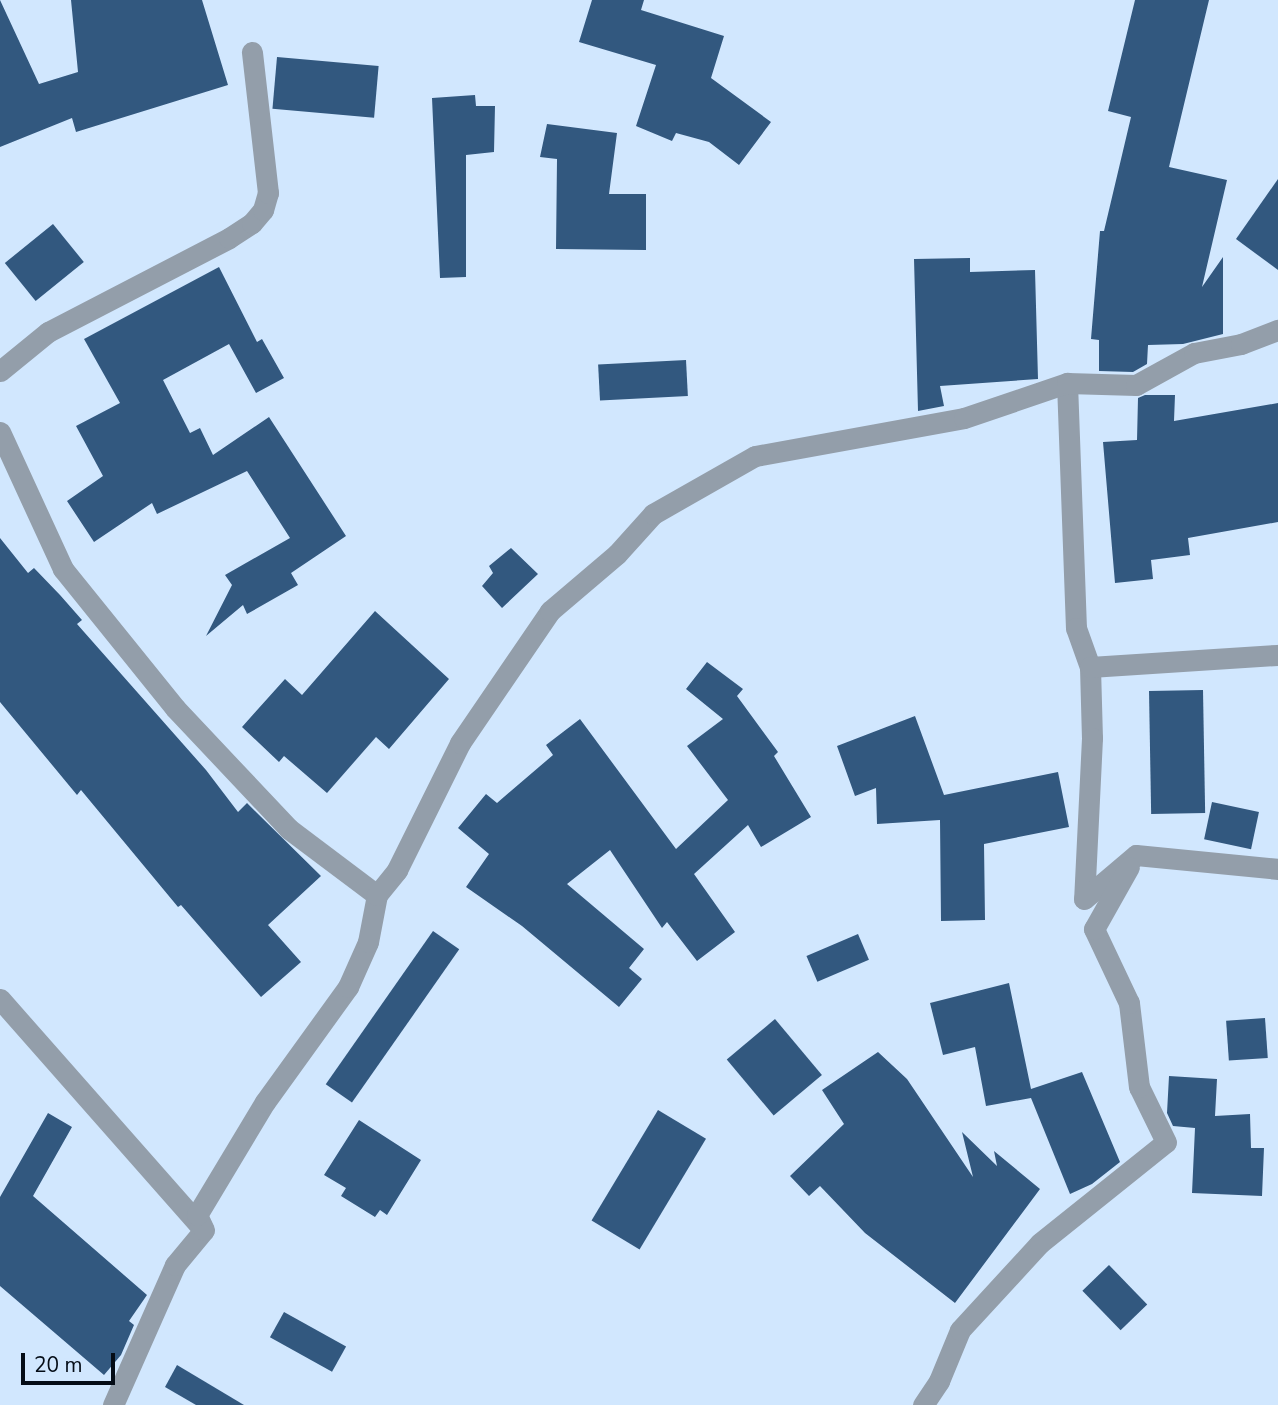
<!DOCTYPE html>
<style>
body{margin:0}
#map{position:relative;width:1278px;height:1405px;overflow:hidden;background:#d1e7fe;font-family:"Nunito Sans",sans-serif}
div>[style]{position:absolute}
.building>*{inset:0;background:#32587f;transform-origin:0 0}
.minor>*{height:21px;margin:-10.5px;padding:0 10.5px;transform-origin:10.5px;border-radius:10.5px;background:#939eaa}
span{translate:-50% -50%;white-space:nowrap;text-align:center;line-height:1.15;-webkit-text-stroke:7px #d1e7fe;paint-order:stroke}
.scale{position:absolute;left:21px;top:1353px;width:94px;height:32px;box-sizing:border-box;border:4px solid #040c16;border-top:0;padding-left:9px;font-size:21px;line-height:24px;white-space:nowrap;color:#040c16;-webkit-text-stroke:5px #d1e7fe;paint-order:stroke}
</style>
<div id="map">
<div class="building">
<div style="clip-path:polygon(0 0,39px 84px,78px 72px,71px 0,202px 0,228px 85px,76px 132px,72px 118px,0 147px)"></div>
<div style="clip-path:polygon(592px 0,644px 0,641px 10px,724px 36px,711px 78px,771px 122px,739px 165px,709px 142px,676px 133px,672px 141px,636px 126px,656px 65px,579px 42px)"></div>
<div style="clip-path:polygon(1135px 0,1209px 0,1169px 167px,1227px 180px,1202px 287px,1223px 257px,1223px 334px,1183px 344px,1148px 345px,1147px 364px,1133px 372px,1099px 371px,1099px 340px,1091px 339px,1100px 231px,1104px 231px,1131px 117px,1108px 111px)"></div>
<div style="left:277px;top:57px;width:102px;height:52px;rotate:5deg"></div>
<div style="clip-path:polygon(475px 95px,476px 106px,495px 106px,494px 152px,466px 155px,466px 277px,440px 278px,432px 98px)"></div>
<div style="clip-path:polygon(547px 124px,617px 133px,609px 194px,646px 194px,646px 250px,556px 249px,557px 159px,540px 157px)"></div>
<div style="clip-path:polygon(1278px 179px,1278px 270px,1236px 239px)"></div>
<div style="left:53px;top:224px;width:49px;height:62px;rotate:51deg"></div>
<div style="clip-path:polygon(970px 258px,970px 272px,1035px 270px,1038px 379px,940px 386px,944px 406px,918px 411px,914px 259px)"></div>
<div style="clip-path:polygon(219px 267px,257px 342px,262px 339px,284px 378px,256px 393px,229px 344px,163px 380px,190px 433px,200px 428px,213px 455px,269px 417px,346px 536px,291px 573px,298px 585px,247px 614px,243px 605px,206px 636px,232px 585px,225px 575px,290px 538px,247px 471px,157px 514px,152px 503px,94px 542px,67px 501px,103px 476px,76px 426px,120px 403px,84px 339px)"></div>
<div style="left:686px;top:360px;width:36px;height:88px;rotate:87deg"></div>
<div style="clip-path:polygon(1145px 395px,1175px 395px,1174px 421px,1278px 403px,1278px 522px,1188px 538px,1190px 555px,1151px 560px,1153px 579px,1115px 583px,1103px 442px,1137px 440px,1138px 398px)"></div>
<div style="clip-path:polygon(0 538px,28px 573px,34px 568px,60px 595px,82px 620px,77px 624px,206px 770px,238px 812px,247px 803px,321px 876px,268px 925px,301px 962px,261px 997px,181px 905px,178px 907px,81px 790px,77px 795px,0 702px)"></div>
<div style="clip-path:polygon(511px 548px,538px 574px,502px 608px,482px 586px,493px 573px,489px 566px)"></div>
<div style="clip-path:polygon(375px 611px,449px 679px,389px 749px,376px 737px,327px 793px,284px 756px,279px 762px,242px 727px,285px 679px,302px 695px)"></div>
<div style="clip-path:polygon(707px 662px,743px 689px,737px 696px,778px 752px,774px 756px,811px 817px,761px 847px,748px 825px,694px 874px,735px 932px,697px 961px,667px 922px,662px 928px,610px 850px,567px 884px,644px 949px,629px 968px,642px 979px,619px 1007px,522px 926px,466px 887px,489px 854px,458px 828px,486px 794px,497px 803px,553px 755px,546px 745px,580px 719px,676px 849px,728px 800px,687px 746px,723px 719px,686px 689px)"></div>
<div style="left:1203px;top:690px;width:123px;height:54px;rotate:89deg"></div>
<div style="clip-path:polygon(915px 716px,944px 795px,1058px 772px,1069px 827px,984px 844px,985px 920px,941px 921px,940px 820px,877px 824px,876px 788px,855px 796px,837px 746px)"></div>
<div style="left:1212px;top:802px;width:48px;height:38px;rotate:12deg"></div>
<div style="left:433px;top:931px;width:32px;height:187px;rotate:35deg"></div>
<div style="left:858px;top:934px;width:28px;height:56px;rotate:67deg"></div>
<div style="clip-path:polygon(1009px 983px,1031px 1089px,1082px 1072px,1120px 1162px,1092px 1184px,1070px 1194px,1031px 1098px,986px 1106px,975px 1047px,943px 1055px,930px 1003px)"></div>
<div style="left:1265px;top:1018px;width:40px;height:39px;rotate:86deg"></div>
<div style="left:775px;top:1019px;width:73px;height:63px;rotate:50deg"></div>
<div style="clip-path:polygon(878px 1052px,907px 1079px,973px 1177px,962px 1132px,997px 1166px,994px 1151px,1040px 1189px,955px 1303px,865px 1233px,820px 1186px,809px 1196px,790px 1176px,844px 1124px,822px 1090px)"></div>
<div style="clip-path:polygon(1169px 1076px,1217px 1079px,1215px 1116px,1250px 1114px,1251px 1148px,1264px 1148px,1262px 1196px,1192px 1193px,1195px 1128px,1173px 1126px,1167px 1113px)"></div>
<div style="left:658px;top:1110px;width:56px;height:129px;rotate:31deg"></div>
<div style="clip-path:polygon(48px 1113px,72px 1127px,33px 1196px,147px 1295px,129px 1321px,134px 1325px,121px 1355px,104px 1375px,0 1286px,0 1197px)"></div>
<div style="clip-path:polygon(359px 1120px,421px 1160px,387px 1215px,380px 1210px,375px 1217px,341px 1196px,346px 1188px,324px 1175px)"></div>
<div style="left:1109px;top:1265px;width:55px;height:37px;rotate:46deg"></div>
<div style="left:284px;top:1312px;width:71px;height:29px;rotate:29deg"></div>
<div style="clip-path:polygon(177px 1365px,244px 1405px,196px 1405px,165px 1387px)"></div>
</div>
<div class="minor">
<div style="left:0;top:371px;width:62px;rotate:-39.1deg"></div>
<div style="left:48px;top:332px;width:204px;rotate:-27.4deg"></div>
<div style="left:229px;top:238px;width:27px;rotate:-33deg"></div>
<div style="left:252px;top:223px;width:17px;rotate:-50deg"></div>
<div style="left:263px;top:210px;width:18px;rotate:-74deg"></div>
<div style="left:268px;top:193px;width:142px;rotate:-96.5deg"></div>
<div style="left:1067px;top:383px;width:245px;rotate:87.9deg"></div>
<div style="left:1076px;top:628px;width:41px;rotate:70.3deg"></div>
<div style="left:1090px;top:667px;width:71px;rotate:88.4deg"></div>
<div style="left:1092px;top:738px;width:161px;rotate:92.8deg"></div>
<div style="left:1084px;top:899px;width:68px;rotate:-40.2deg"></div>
<div style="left:1136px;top:855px;width:143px;rotate:5.6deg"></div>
<div style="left:0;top:432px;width:151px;rotate:65.3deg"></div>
<div style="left:63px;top:569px;width:179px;rotate:51.1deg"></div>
<div style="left:175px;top:708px;width:166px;rotate:46.7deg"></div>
<div style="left:289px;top:829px;width:110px;rotate:36.9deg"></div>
<div style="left:1090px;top:667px;width:188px;rotate:-3.7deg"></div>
<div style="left:0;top:999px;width:305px;rotate:48.6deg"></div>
<div style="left:113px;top:1405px;width:153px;rotate:-66.1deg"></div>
<div style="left:175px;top:1265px;width:45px;rotate:-50.4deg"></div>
<div style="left:204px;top:1230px;width:17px;rotate:-115deg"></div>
<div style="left:197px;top:1215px;width:132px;rotate:-59deg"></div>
<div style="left:265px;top:1102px;width:142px;rotate:-54.2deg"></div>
<div style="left:348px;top:987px;width:49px;rotate:-66deg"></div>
<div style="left:368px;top:942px;width:48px;rotate:-79.2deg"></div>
<div style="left:377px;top:895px;width:32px;rotate:-51deg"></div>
<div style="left:397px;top:870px;width:142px;rotate:-63.6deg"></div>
<div style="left:460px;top:743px;width:160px;rotate:-55.7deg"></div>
<div style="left:550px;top:611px;width:88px;rotate:-40.4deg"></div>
<div style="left:617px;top:554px;width:54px;rotate:-48deg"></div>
<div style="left:653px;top:514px;width:117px;rotate:-29.6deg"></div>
<div style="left:755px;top:456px;width:212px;rotate:-10.3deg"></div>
<div style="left:964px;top:418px;width:109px;rotate:-18.8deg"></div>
<div style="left:1067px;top:383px;width:69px;rotate:1.7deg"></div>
<div style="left:1136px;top:385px;width:66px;rotate:-28.9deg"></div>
<div style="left:1194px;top:353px;width:48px;rotate:-10.8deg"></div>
<div style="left:1241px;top:344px;width:40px;rotate:-21deg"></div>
<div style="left:923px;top:1405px;width:29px;rotate:-56deg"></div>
<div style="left:939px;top:1381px;width:55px;rotate:-67.6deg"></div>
<div style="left:960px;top:1330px;width:118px;rotate:-47.4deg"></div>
<div style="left:1040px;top:1243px;width:161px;rotate:-38.7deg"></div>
<div style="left:1166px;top:1142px;width:61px;rotate:-116.1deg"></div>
<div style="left:1139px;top:1087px;width:85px;rotate:-96.8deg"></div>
<div style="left:1129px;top:1003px;width:82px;rotate:-115.3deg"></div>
<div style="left:1094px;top:929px;width:71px;rotate:-60.6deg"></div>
</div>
<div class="scale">20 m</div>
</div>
